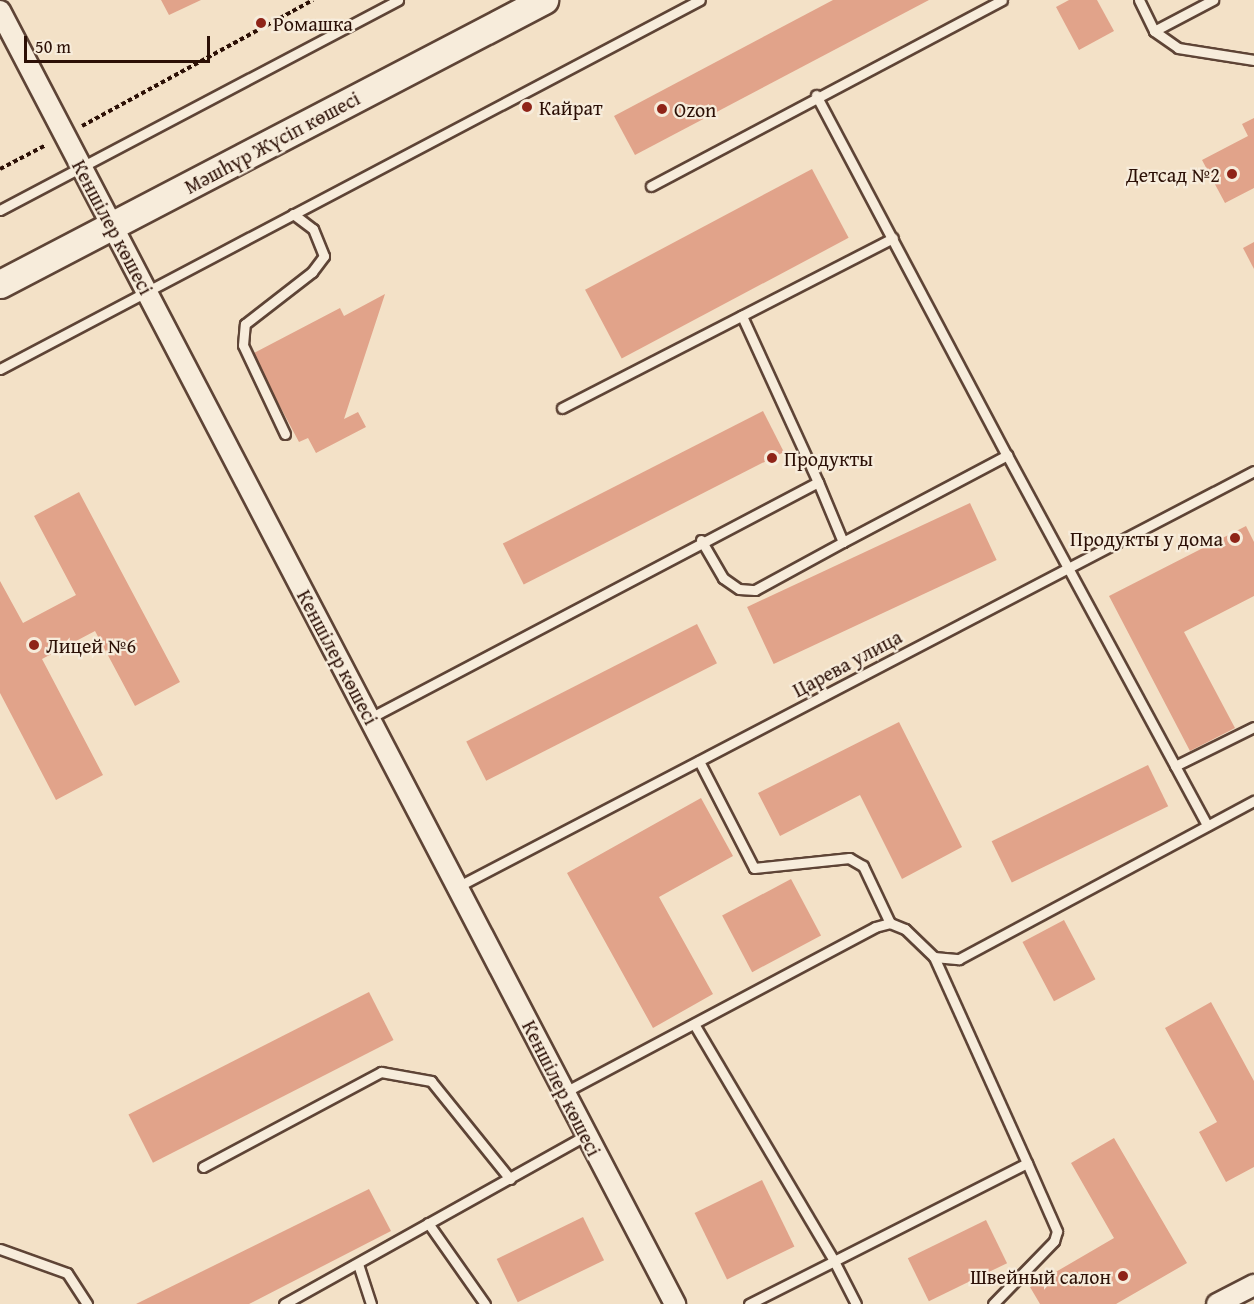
<!DOCTYPE html>
<meta charset="utf-8">
<style>
body{margin:0}
#map{position:relative;width:1254px;height:1304px;overflow:hidden;background:#f3e1c7;font-family:"Gentium Book Plus",serif}
div>[style]{position:absolute}
.building>*{inset:0;background:#e1a38a;transform-origin:0 0}
.path>*{height:4px;margin-top:-2px;transform-origin:0;background:repeating-linear-gradient(90deg,#2c1006 0 4.5px,transparent 0 7.5px)}
.roads{filter:drop-shadow(2px 0 #5e4436) drop-shadow(-2px 0 #5e4436) drop-shadow(0 2px #5e4436) drop-shadow(0 -2px #5e4436)}
.lane>*{height:9px;margin:-4.5px;padding:0 4.5px;transform-origin:4.5px;border-radius:4.5px;background:#f7ecdb}
.street>*{height:20px;margin:-10px;padding:0 10px;transform-origin:10px;border-radius:10px;background:#f7ecdb}
.secondary>*{height:27px;margin:-13.5px;padding:0 13.5px;transform-origin:13.5px;border-radius:13.5px;background:#f7ecdb}
.dots>*{width:16px;height:16px;translate:-50% -50%;box-sizing:border-box;border:3px solid #f7ecdb;border-radius:50%}
span{translate:-50% -50%;white-space:nowrap;text-align:center;line-height:1.15;-webkit-text-stroke:4.5px #f7ecdb;paint-order:stroke}
.poi-label{font-size:20px;color:#2c1006}
.left{translate:0 -50%;text-align:left}
.right{translate:-100% -50%;text-align:right}
.street-label{font-size:20px;color:#2c1006}
.scale{position:absolute;left:24px;top:36px;width:186px;height:27px;box-sizing:border-box;border:3px solid #2c1006;border-top:0;padding-left:8px;font-size:18px;line-height:21px;white-space:nowrap;color:#2c1006;-webkit-text-stroke:4px #f7ecdb;paint-order:stroke}
</style>
<div id="map">
<div class="building">
<div style="clip-path:polygon(161px 0,201px 0,169px 15px)"></div>
<div style="clip-path:polygon(833px 0,929px 0,635px 155px,614px 116px)"></div>
<div style="clip-path:polygon(1069px 0,1097px 0,1114px 31px,1079px 50px,1056px 7px)"></div>
<div style="clip-path:polygon(1254px 118px,1254px 188px,1225px 203px,1202px 160px,1248px 136px,1242px 124px)"></div>
<div style="left:812px;top:169px;width:78px;height:257px;rotate:62deg"></div>
<div style="clip-path:polygon(1254px 242px,1254px 269px,1243px 248px)"></div>
<div style="clip-path:polygon(385px 294px,344px 419px,358px 412px,366px 427px,316px 453px,308px 438px,299px 442px,252px 354px,340px 308px,344px 316px)"></div>
<div style="left:763px;top:411px;width:46px;height:292px;rotate:63deg"></div>
<div style="clip-path:polygon(79px 492px,180px 682px,135px 706px,95px 631px,42px 659px,103px 775px,56px 800px,0 693px,0 581px,23px 623px,76px 595px,34px 516px)"></div>
<div style="left:970px;top:503px;width:63px;height:246px;rotate:65deg"></div>
<div style="clip-path:polygon(1246px 526px,1254px 542px,1254px 596px,1184px 632px,1235px 728px,1190px 751px,1109px 596px)"></div>
<div style="left:697px;top:624px;width:44px;height:259px;rotate:63deg"></div>
<div style="clip-path:polygon(899px 722px,962px 847px,902px 879px,860px 795px,780px 836px,758px 793px)"></div>
<div style="left:1148px;top:765px;width:46px;height:174px;rotate:64deg"></div>
<div style="clip-path:polygon(701px 798px,733px 856px,659px 897px,713px 994px,653px 1028px,567px 873px)"></div>
<div style="left:791px;top:879px;width:64px;height:78px;rotate:62deg"></div>
<div style="left:1064px;top:920px;width:67px;height:47px;rotate:62deg"></div>
<div style="left:369px;top:992px;width:54px;height:270px;rotate:63deg"></div>
<div style="clip-path:polygon(1211px 1002px,1254px 1081px,1254px 1167px,1226px 1182px,1199px 1132px,1217px 1122px,1165px 1028px)"></div>
<div style="clip-path:polygon(1114px 1138px,1187px 1263px,1116px 1304px,1040px 1304px,1030px 1287px,1114px 1238px,1071px 1163px)"></div>
<div style="left:762px;top:1180px;width:74px;height:75px;rotate:64deg"></div>
<div style="clip-path:polygon(369px 1189px,391px 1231px,249px 1304px,136px 1304px)"></div>
<div style="left:583px;top:1217px;width:48px;height:96px;rotate:64deg"></div>
<div style="left:986px;top:1220px;width:48px;height:87px;rotate:64deg"></div>
</div>
<div class="path">
<div style="left:82px;top:126px;width:263px;rotate:-28.6deg"></div>
<div style="left:0;top:169px;width:52px;rotate:-27.6deg"></div>
</div>
<div class="roads">
<div class="lane">
<div style="left:1139px;top:0;width:34px;rotate:64deg"></div>
<div style="left:1154px;top:31px;width:29px;rotate:35deg"></div>
<div style="left:1178px;top:48px;width:77px;rotate:9deg"></div>
<div style="left:1154px;top:31px;width:67px;rotate:-27.7deg"></div>
<div style="left:816px;top:95px;width:408px;rotate:62.1deg"></div>
<div style="left:651px;top:186px;width:397px;rotate:-27.9deg"></div>
<div style="left:0;top:210px;width:450px;rotate:-27.8deg"></div>
<div style="left:0;top:369px;width:791px;rotate:-27.8deg"></div>
<div style="left:562px;top:408px;width:372px;rotate:-27.2deg"></div>
<div style="left:285px;top:434px;width:98px;rotate:-115.3deg"></div>
<div style="left:243px;top:345px;width:21px;rotate:-85deg"></div>
<div style="left:245px;top:324px;width:85px;rotate:-37.8deg"></div>
<div style="left:312px;top:272px;width:20px;rotate:-53deg"></div>
<div style="left:324px;top:256px;width:29px;rotate:-112deg"></div>
<div style="left:313px;top:229px;width:25px;rotate:-143deg"></div>
<div style="left:818px;top:482px;width:65px;rotate:67.4deg"></div>
<div style="left:843px;top:542px;width:186px;rotate:-27.9deg"></div>
<div style="left:1007px;top:455px;width:421px;rotate:61.6deg"></div>
<div style="left:701px;top:540px;width:44px;rotate:59.9deg"></div>
<div style="left:723px;top:578px;width:19px;rotate:35deg"></div>
<div style="left:739px;top:589px;width:16px;rotate:4deg"></div>
<div style="left:755px;top:590px;width:100px;rotate:-28.6deg"></div>
<div style="left:370px;top:718px;width:506px;rotate:-27.78deg"></div>
<div style="left:818px;top:482px;width:183px;rotate:-114.6deg"></div>
<div style="left:699px;top:761px;width:120px;rotate:62.8deg"></div>
<div style="left:754px;top:868px;width:96px;rotate:-6deg"></div>
<div style="left:849px;top:858px;width:16px;rotate:30deg"></div>
<div style="left:863px;top:866px;width:63px;rotate:64.7deg"></div>
<div style="left:1175px;top:766px;width:88px;rotate:-26.3deg"></div>
<div style="left:457px;top:887px;width:899px;rotate:-27.56deg"></div>
<div style="left:694px;top:1024px;width:275px;rotate:59.4deg"></div>
<div style="left:834px;top:1261px;width:216px;rotate:-26.9deg"></div>
<div style="left:1027px;top:1163px;width:226px;rotate:-114.3deg"></div>
<div style="left:565px;top:1092px;width:351px;rotate:-28deg"></div>
<div style="left:875px;top:927px;width:16px;rotate:-15deg"></div>
<div style="left:890px;top:923px;width:16px;rotate:22deg"></div>
<div style="left:905px;top:929px;width:40px;rotate:44deg"></div>
<div style="left:934px;top:957px;width:25px;rotate:5deg"></div>
<div style="left:959px;top:959px;width:335px;rotate:-28.2deg"></div>
<div style="left:203px;top:1167px;width:202px;rotate:-28.1deg"></div>
<div style="left:381px;top:1072px;width:51px;rotate:10.2deg"></div>
<div style="left:431px;top:1081px;width:126px;rotate:51.1deg"></div>
<div style="left:428px;top:1223px;width:99px;rotate:54.9deg"></div>
<div style="left:0;top:1249px;width:71px;rotate:19.7deg"></div>
<div style="left:67px;top:1273px;width:37px;rotate:57deg"></div>
<div style="left:358px;top:1264px;width:42px;rotate:72deg"></div>
<div style="left:284px;top:1304px;width:346px;rotate:-29.2deg"></div>
<div style="left:749px;top:1304px;width:95px;rotate:-26.8deg"></div>
<div style="left:834px;top:1261px;width:48px;rotate:62.9deg"></div>
<div style="left:993px;top:1304px;width:88px;rotate:-45.9deg"></div>
<div style="left:1054px;top:1241px;width:10px;rotate:-73deg"></div>
<div style="left:1057px;top:1231px;width:74px;rotate:-113.8deg"></div>
</div>
<div class="street">
<div style="left:0;top:11px;width:1459px;rotate:62.43deg"></div>
<div style="left:1217px;top:1304px;width:42px;rotate:-27.2deg"></div>
</div>
<div class="secondary">
<div style="left:0;top:284px;width:614px;rotate:-27.57deg"></div>
</div>
</div>
<div class="dots">
<div style="left:261px;top:23px;background:#8f2418"></div>
<div style="left:527px;top:107px;background:#8f2418"></div>
<div style="left:662px;top:109px;background:#8f2418"></div>
<div style="left:1232px;top:174px;background:#8f2418"></div>
<div style="left:772px;top:458px;background:#8f2418"></div>
<div style="left:1235px;top:538px;background:#8f2418"></div>
<div style="left:34px;top:645px;background:#8f2418"></div>
<div style="left:1123px;top:1276px;background:#8f2418"></div>
</div>
<div class="poi-label">
<span class="left" style="left:273px;top:23px">Ромашка</span>
<span class="left" style="left:539px;top:107px">Кайрат</span>
<span class="left" style="left:674px;top:109px">Ozon</span>
<span class="right" style="left:1220px;top:174px">Детсад №2</span>
<span class="left" style="left:784px;top:458px">Продукты</span>
<span class="right" style="left:1223px;top:538px">Продукты у дома</span>
<span class="left" style="left:46px;top:645px">Лицей №6</span>
<span class="right" style="left:1111px;top:1276px">Швейный салон</span>
</div>
<div class="street-label">
<span style="left:272px;top:142px;rotate:-28deg">Мәшһүр Жүсіп көшесі</span>
<span style="left:113px;top:227px;rotate:62deg">Кеншілер көшесі</span>
<span style="left:338px;top:657px;rotate:62deg">Кеншілер көшесі</span>
<span style="left:847px;top:663px;rotate:-28deg">Царева улица</span>
<span style="left:562px;top:1088px;rotate:63deg">Кеншілер көшесі</span>
</div>
<div class="scale">50 m</div>
</div>
